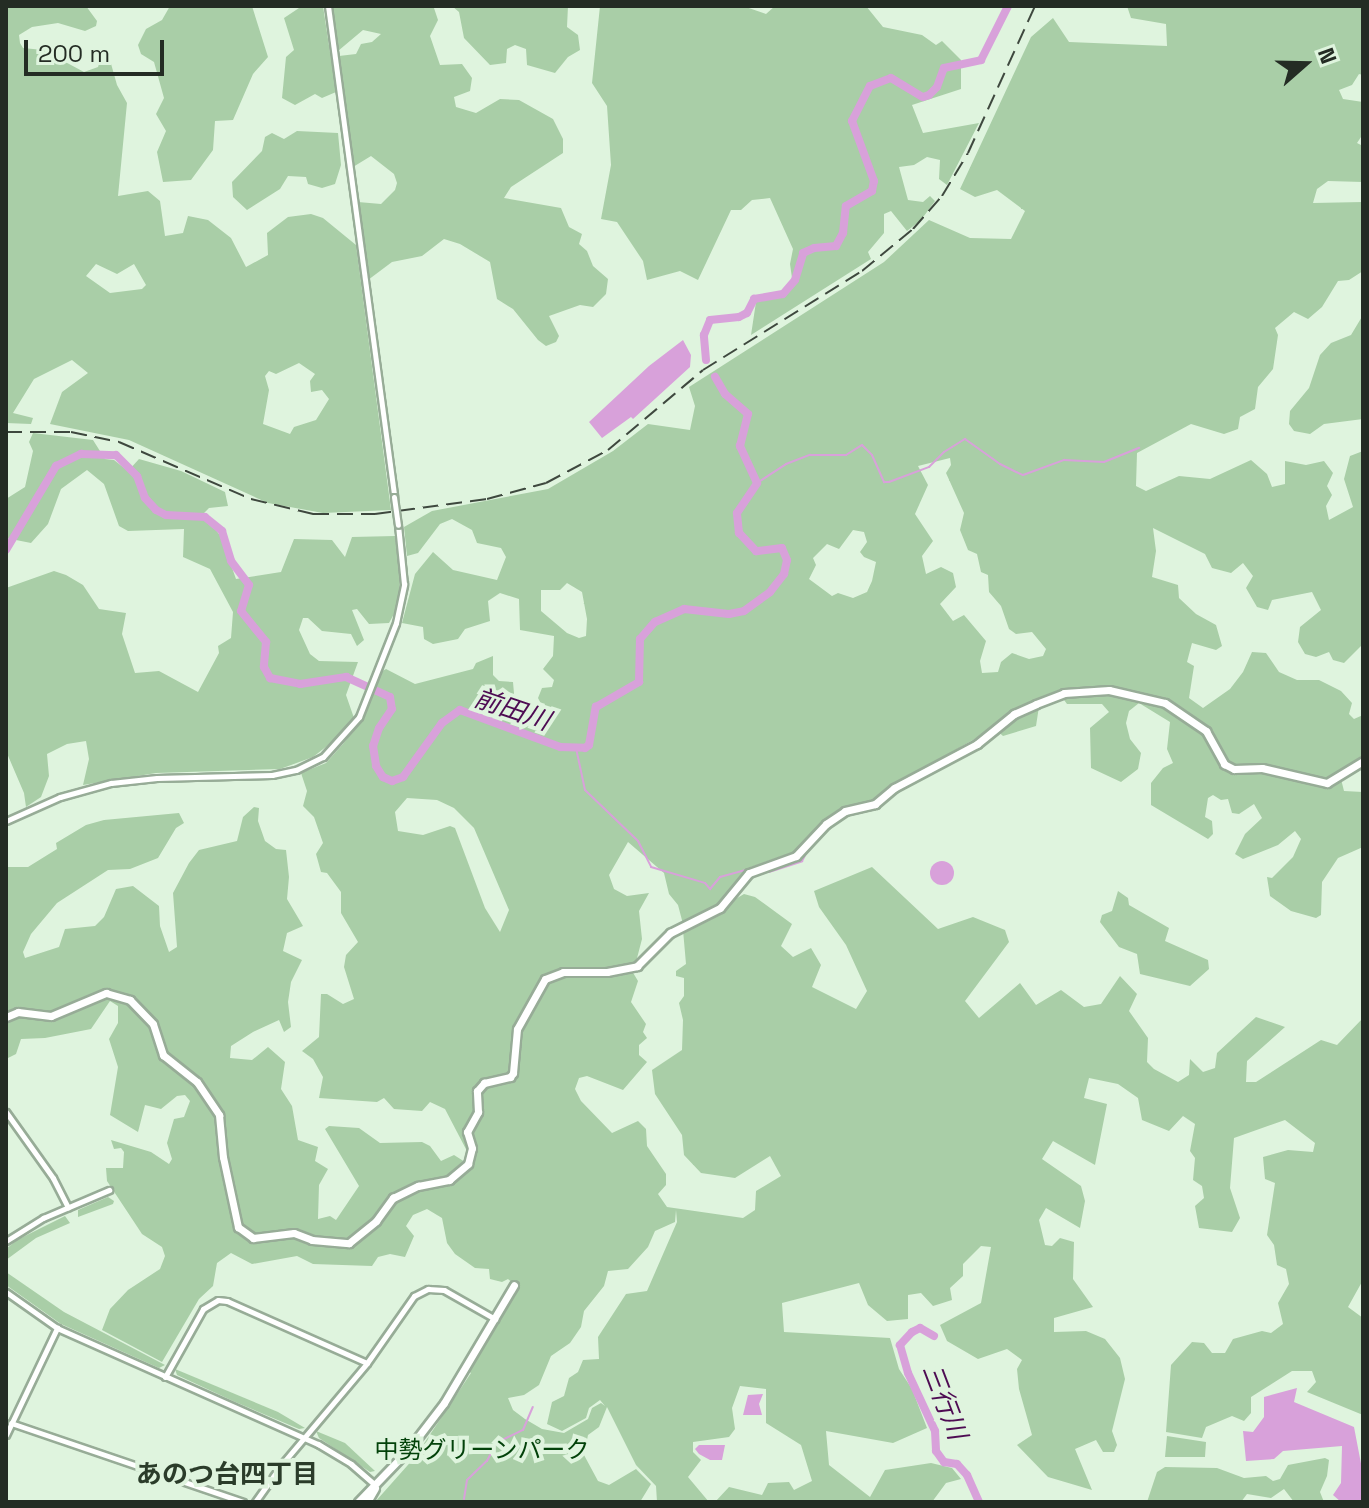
<!DOCTYPE html>
<meta charset="utf-8">
<style>
body{margin:0}
#map{position:relative;width:1369px;height:1508px;overflow:hidden;background:#dff4de;font-family:"Space Grotesk","Noto Sans JP",sans-serif}
div>[style]{position:absolute}
.green>*{inset:0;background:#a9cea7}
.water>*{inset:0;background:#d8a1da}
.round{border-radius:50%}
.stream>*{height:2px;margin:-1px;padding:0 1px;transform-origin:1px;border-radius:1px;background:#d8a1da}
.river>*{height:8px;margin:-4px;padding:0 4px;transform-origin:4px;border-radius:4px;background:#d8a1da}
.roads{filter:drop-shadow(2px 0 #97ac97) drop-shadow(-2px 0 #97ac97) drop-shadow(0 2px #97ac97) drop-shadow(0 -2px #97ac97)}
.minor>*{height:5px;margin:-2.5px;padding:0 2.5px;transform-origin:2.5px;border-radius:2.5px;background:#fff}
.major>*{height:7px;margin:-3.5px;padding:0 3.5px;transform-origin:3.5px;border-radius:3.5px;background:#fff}
.rail>*{height:2px;margin-top:-1px;transform-origin:0;background:repeating-linear-gradient(90deg,#3e483e 0 16px,transparent 0 24px)}
.bridges{filter:drop-shadow(2px 0 #97ac97) drop-shadow(-2px 0 #97ac97) drop-shadow(0 2px #97ac97) drop-shadow(0 -2px #97ac97)}
.minor-bridge>*{height:5px;margin:-2.5px;padding:0 2.5px;transform-origin:2.5px;border-radius:2.5px;background:#fff}
span{translate:-50% -50%;white-space:nowrap;text-align:center;line-height:1.15;-webkit-text-stroke:8px #dff4de;paint-order:stroke}
.park-label{font-size:24px;color:#03420a}
.water-label{font-size:26px;color:#4e0c53;font-style:italic}
.neighbourhood-label{font-size:26px;color:#2b3c2a;font-weight:700}
.frame{position:absolute;inset:0;border:8px solid #242c24;pointer-events:none}
.north{position:absolute;left:1265px;top:24px;width:80px;height:80px;-webkit-text-stroke:6px #dff4de;paint-order:stroke;rotate:70deg;font-size:22px;font-weight:700;line-height:32px;text-align:center;color:#242c24}
.north::after{content:'';display:block;margin:auto;width:28px;height:36px;background:#242c24;clip-path:polygon(50% 0,100% 100%,50% 72%,0 100%)}
.scale{position:absolute;left:24px;top:40px;width:140px;height:36px;box-sizing:border-box;border:4px solid #242c24;border-top:0;padding-left:10px;font-size:24px;line-height:28px;white-space:nowrap;color:#242c24;-webkit-text-stroke:6px #dff4de;paint-order:stroke}
</style>
<div id="map">
<div class="green">
<div style="clip-path:polygon(evenodd,6px 6px,86px 6px,97px 21px,96px 26px,85px 31px,58px 23px,32px 27px,19px 35px,20px 43px,23px 48px,43px 50px,84px 72px,98px 67px,102px 54px,108px 53px,117px 85px,127px 103px,118px 196px,148px 191px,160px 201px,165px 236px,183px 233px,188px 216px,208px 220px,231px 238px,246px 267px,268px 255px,267px 233px,288px 217px,311px 214px,323px 218px,356px 245px,391px 510px,323px 513px,268px 503px,129px 440px,50px 424px,62px 392px,88px 373px,72px 360px,34px 379px,13px 413px,33px 418px,31px 424px,6px 423px,6px 6px,96px 264px,117px 274px,134px 264px,146px 285px,142px 289px,110px 293px,86px 276px,96px 264px,6px 6px,299px 363px,315px 374px,310px 381px,311px 392px,322px 390px,329px 399px,316px 420px,294px 427px,290px 434px,263px 424px,269px 390px,265px 376px,269px 371px,276px 374px,299px 363px)"></div>
<div style="clip-path:polygon(170px 6px,252px 6px,268px 57px,253px 74px,233px 120px,215px 121px,213px 150px,191px 180px,163px 182px,157px 152px,166px 131px,156px 114px,164px 98px,154px 62px,141px 54px,138px 45px,146px 29px,162px 20px)"></div>
<div style="clip-path:polygon(302px 6px,323px 6px,336px 92px,322px 98px,315px 94px,295px 105px,282px 98px,286px 57px,294px 50px,284px 18px)"></div>
<div style="clip-path:polygon(332px 6px,437px 6px,434px 8px,438px 20px,430px 36px,440px 65px,462px 64px,472px 78px,470px 91px,454px 97px,456px 107px,476px 113px,500px 99px,519px 100px,553px 119px,563px 139px,563px 153px,511px 187px,504px 198px,561px 208px,569px 227px,582px 234px,579px 244px,587px 251px,593px 266px,608px 279px,606px 294px,593px 307px,580px 305px,549px 316px,559px 336px,556px 342px,546px 346px,538px 340px,513px 309px,497px 299px,490px 262px,460px 244px,444px 239px,422px 256px,392px 262px,368px 280px,358px 202px,381px 204px,395px 190px,397px 183px,394px 174px,371px 156px,353px 167px,339px 56px,356px 54px,361px 44px,372px 42px,381px 34px,363px 30px,338px 51px)"></div>
<div style="clip-path:polygon(452px 6px,568px 6px,567px 27px,578px 35px,580px 50px,568px 57px,555px 73px,527px 65px,526px 49px,515px 45px,507px 49px,506px 63px,490px 65px,464px 38px,459px 12px)"></div>
<div style="clip-path:polygon(600px 6px,743px 6px,766px 14px,775px 6px,866px 6px,883px 27px,922px 35px,936px 45px,942px 41px,961px 60px,961px 89px,912px 105px,923px 133px,979px 123px,947px 185px,939px 179px,940px 160px,927px 157px,914px 165px,899px 167px,908px 200px,923px 202px,930px 196px,935px 201px,921px 220px,907px 231px,891px 211px,884px 214px,884px 233px,868px 252px,871px 259px,751px 335px,756px 302px,785px 293px,793px 285px,790px 264px,793px 249px,770px 198px,752px 200px,741px 210px,731px 210px,698px 280px,680px 271px,647px 280px,643px 261px,617px 222px,601px 219px,611px 165px,607px 106px,592px 83px)"></div>
<div style="clip-path:polygon(evenodd,1127px 6px,1363px 6px,1363px 75px,1359px 74px,1352px 85px,1339px 90px,1343px 99px,1363px 102px,1363px 134px,1357px 143px,1363px 146px,1363px 182px,1328px 181px,1317px 189px,1313px 203px,1363px 202px,1363px 271px,1349px 280px,1338px 281px,1322px 307px,1308px 319px,1294px 312px,1275px 328px,1278px 335px,1273px 369px,1258px 387px,1255px 409px,1240px 417px,1238px 429px,1224px 434px,1191px 424px,1137px 453px,1136px 486px,1146px 491px,1179px 476px,1210px 479px,1251px 460px,1267px 474px,1272px 487px,1285px 484px,1285px 461px,1306px 465px,1324px 461px,1333px 473px,1327px 486px,1332px 495px,1326px 506px,1329px 520px,1353px 507px,1344px 479px,1350px 456px,1363px 451px,1363px 644px,1344px 663px,1333px 660px,1329px 652px,1316px 657px,1305px 654px,1298px 642px,1300px 627px,1321px 610px,1312px 592px,1272px 600px,1268px 610px,1257px 607px,1246px 588px,1253px 576px,1243px 563px,1231px 573px,1212px 568px,1205px 554px,1153px 528px,1156px 551px,1152px 577px,1178px 585px,1179px 598px,1196px 614px,1216px 625px,1222px 646px,1216px 650px,1192px 643px,1187px 662px,1194px 666px,1189px 698px,1203px 708px,1230px 689px,1243px 672px,1252px 652px,1266px 653px,1279px 672px,1297px 680px,1319px 680px,1341px 691px,1352px 703px,1349px 714px,1354px 719px,1363px 715px,1363px 762px,1340px 775px,1344px 791px,1363px 792px,1363px 847px,1338px 858px,1322px 882px,1321px 915px,1316px 918px,1291px 911px,1270px 896px,1267px 877px,1272px 878px,1293px 857px,1301px 839px,1295px 831px,1278px 845px,1243px 859px,1235px 854px,1245px 834px,1262px 818px,1254px 804px,1239px 814px,1232px 813px,1228px 799px,1221px 800px,1213px 795px,1208px 798px,1205px 817px,1212px 821px,1213px 834px,1208px 839px,1151px 805px,1151px 783px,1163px 768px,1173px 763px,1167px 749px,1170px 722px,1139px 703px,1129px 711px,1126px 723px,1130px 739px,1141px 753px,1138px 769px,1121px 782px,1091px 768px,1090px 728px,1109px 712px,1102px 704px,1067px 704px,1059px 693px,1040px 700px,1036px 726px,1003px 736px,994px 728px,890px 787px,867px 805px,847px 807px,829px 816px,796px 851px,751px 867px,715px 909px,683px 924px,678px 905px,669px 894px,664px 873px,628px 842px,609px 875px,614px 889px,627px 896px,649px 893px,639px 911px,642px 939px,636px 962px,615px 969px,545px 976px,534px 988px,559px 975px,608px 975px,632px 971px,638px 981px,631px 1002px,646px 1024px,643px 1032px,647px 1038px,639px 1045px,639px 1055px,647px 1062px,623px 1090px,587px 1076px,579px 1078px,575px 1089px,581px 1101px,612px 1133px,638px 1121px,646px 1129px,647px 1146px,666px 1174px,666px 1185px,658px 1194px,667px 1207px,743px 1218px,755px 1210px,756px 1191px,781px 1176px,770px 1156px,735px 1178px,701px 1173px,684px 1155px,682px 1135px,655px 1094px,652px 1070px,682px 1050px,683px 1020px,679px 1003px,684px 996px,684px 978px,676px 976px,676px 971px,686px 964px,683px 930px,744px 894px,755px 897px,792px 924px,781px 946px,793px 957px,811px 948px,821px 965px,812px 987px,856px 1009px,867px 991px,846px 945px,819px 907px,814px 891px,872px 867px,938px 929px,973px 917px,1005px 930px,1009px 942px,965px 1001px,979px 1018px,1020px 983px,1036px 1005px,1061px 990px,1084px 1007px,1101px 1004px,1120px 976px,1137px 994px,1129px 1011px,1148px 1038px,1147px 1062px,1154px 1069px,1178px 1082px,1189px 1075px,1190px 1059px,1203px 1072px,1215px 1068px,1217px 1053px,1256px 1017px,1285px 1027px,1247px 1061px,1246px 1082px,1256px 1082px,1321px 1040px,1337px 1045px,1363px 1018px,1363px 1280px,1348px 1307px,1363px 1318px,1363px 1415px,1307px 1392px,1316px 1382px,1312px 1371px,1292px 1371px,1251px 1397px,1251px 1413px,1244px 1421px,1232px 1416px,1206px 1427px,1202px 1438px,1166px 1432px,1171px 1365px,1192px 1342px,1204px 1343px,1212px 1353px,1225px 1353px,1233px 1339px,1262px 1331px,1271px 1333px,1283px 1324px,1278px 1303px,1289px 1284px,1286px 1269px,1277px 1265px,1274px 1245px,1267px 1235px,1275px 1183px,1265px 1179px,1263px 1157px,1288px 1150px,1313px 1152px,1315px 1143px,1285px 1120px,1234px 1138px,1230px 1188px,1240px 1218px,1232px 1232px,1199px 1228px,1195px 1206px,1204px 1198px,1202px 1186px,1193px 1180px,1195px 1158px,1190px 1151px,1195px 1124px,1183px 1116px,1169px 1131px,1142px 1120px,1138px 1098px,1118px 1084px,1089px 1078px,1084px 1098px,1107px 1104px,1095px 1165px,1053px 1141px,1042px 1159px,1081px 1186px,1085px 1201px,1080px 1228px,1046px 1208px,1039px 1220px,1045px 1245px,1052px 1246px,1060px 1238px,1074px 1242px,1073px 1279px,1093px 1307px,1054px 1318px,1054px 1332px,1086px 1331px,1105px 1339px,1120px 1358px,1125px 1379px,1112px 1431px,1117px 1445px,1114px 1452px,1103px 1452px,1096px 1440px,1075px 1449px,1092px 1490px,1048px 1477px,1017px 1445px,1032px 1435px,1019px 1389px,1017px 1369px,1022px 1360px,1007px 1349px,978px 1359px,947px 1341px,940px 1325px,981px 1303px,991px 1247px,981px 1246px,963px 1264px,963px 1276px,950px 1288px,952px 1300px,933px 1306px,921px 1293px,908px 1295px,908px 1319px,887px 1321px,868px 1305px,859px 1283px,782px 1303px,784px 1332px,890px 1338px,899px 1369px,912px 1389px,927px 1428px,893px 1443px,826px 1431px,829px 1465px,870px 1497px,885px 1470px,931px 1463px,952px 1468px,961px 1479px,946px 1483px,932px 1502px,715px 1502px,729px 1487px,762px 1495px,768px 1483px,789px 1482px,794px 1490px,812px 1481px,801px 1445px,766px 1423px,766px 1389px,740px 1386px,732px 1408px,735px 1429px,729px 1437px,693px 1442px,693px 1452px,701px 1460px,688px 1477px,709px 1502px,657px 1502px,656px 1486px,636px 1465px,607px 1407px,599px 1427px,588px 1435px,584px 1455px,598px 1481px,609px 1485px,636px 1469px,651px 1484px,640px 1502px,375px 1502px,415px 1457px,471px 1373px,468px 1371px,515px 1285px,508px 1279px,502px 1282px,490px 1279px,489px 1269px,475px 1268px,455px 1254px,447px 1243px,442px 1218px,427px 1209px,413px 1215px,406px 1226px,414px 1236px,405px 1257px,390px 1254px,378px 1257px,372px 1266px,313px 1264px,297px 1256px,252px 1264px,231px 1253px,217px 1263px,213px 1286px,199px 1299px,162px 1362px,102px 1330px,110px 1309px,128px 1290px,160px 1269px,165px 1256px,162px 1247px,142px 1234px,107px 1181px,106px 1168px,123px 1168px,124px 1152px,121px 1148px,114px 1149px,111px 1140px,151px 1152px,169px 1164px,172px 1159px,167px 1143px,174px 1119px,184px 1117px,190px 1101px,185px 1095px,177px 1096px,161px 1109px,145px 1105px,138px 1132px,110px 1115px,118px 1067px,109px 1039px,118px 1023px,118px 1006px,110px 1001px,91px 1029px,45px 1038px,21px 1039px,16px 1054px,6px 1059px,6px 867px,28px 867px,57px 849px,56px 843px,86px 825px,104px 820px,179px 813px,184px 823px,176px 828px,158px 858px,130px 869px,108px 870px,57px 903px,31px 934px,23px 952px,25px 958px,59px 947px,65px 929px,95px 926px,104px 917px,116px 889px,133px 886px,159px 906px,160px 926px,169px 952px,177px 947px,173px 893px,189px 863px,199px 850px,237px 841px,243px 817px,254px 807px,259px 808px,258px 821px,265px 841px,276px 849px,286px 850px,289px 877px,287px 899px,303px 926px,287px 933px,283px 951px,302px 960px,291px 982px,288px 1002px,291px 1027px,284px 1032px,279px 1020px,253px 1032px,231px 1046px,230px 1058px,252px 1060px,268px 1047px,285px 1062px,281px 1089px,292px 1106px,298px 1140px,318px 1147px,315px 1161px,328px 1169px,319px 1185px,318px 1219px,330px 1216px,336px 1220px,359px 1186px,325px 1129px,329px 1126px,359px 1128px,380px 1143px,422px 1142px,430px 1146px,441px 1161px,454px 1155px,465px 1162px,468px 1153px,445px 1109px,430px 1102px,422px 1111px,394px 1109px,384px 1098px,377px 1102px,319px 1098px,323px 1077px,313px 1059px,302px 1051px,319px 1037px,321px 994px,327px 994px,343px 1004px,354px 999px,344px 967px,346px 955px,358px 942px,341px 913px,341px 892px,327px 873px,321px 872px,316px 854px,323px 843px,314px 817px,303px 806px,307px 791px,301px 773px,326px 763px,343px 744px,357px 726px,379px 673px,386px 669px,415px 684px,473px 669px,476px 663px,493px 656px,493px 675px,499px 681px,513px 682px,515px 705px,522px 718px,545px 719px,547px 715px,538px 698px,542px 688px,552px 687px,554px 680px,543px 669px,553px 656px,554px 636px,520px 630px,519px 599px,500px 593px,488px 601px,490px 621px,465px 629px,458px 639px,433px 644px,424px 639px,423px 627px,402px 623px,415px 574px,433px 552px,453px 570px,497px 580px,506px 557px,501px 548px,477px 543px,472px 530px,452px 519px,440px 524px,418px 553px,407px 556px,404px 527px,432px 511px,548px 489px,613px 451px,648px 424px,690px 430px,695px 406px,689px 387px,884px 262px,929px 220px,970px 238px,1011px 239px,1025px 211px,997px 190px,975px 197px,960px 189px,1031px 37px,1053px 18px,1069px 42px,1167px 46px,1166px 24px,1131px 18px,1127px 6px,950px 458px,951px 465px,946px 473px,964px 513px,960px 530px,968px 550px,977px 554px,981px 572px,988px 575px,989px 592px,1001px 606px,1009px 629px,1016px 634px,1032px 632px,1046px 649px,1043px 656px,1029px 659px,1012px 653px,1001px 662px,998px 672px,982px 673px,980px 661px,986px 641px,964px 615px,953px 621px,940px 604px,956px 587px,953px 573px,941px 567px,926px 574px,922px 556px,933px 541px,915px 514px,928px 485px,918px 466px,950px 458px,1127px 6px,853px 530px,864px 532px,867px 542px,860px 552px,864px 557px,876px 562px,872px 581px,867px 592px,853px 598px,838px 593px,832px 596px,809px 579px,816px 565px,813px 558px,827px 544px,839px 549px,853px 530px,1127px 6px,567px 583px,582px 592px,587px 619px,586px 636px,579px 638px,567px 633px,541px 611px,541px 590px,560px 590px,567px 583px,1127px 6px,407px 798px,437px 800px,454px 808px,474px 828px,509px 910px,500px 932px,485px 908px,455px 828px,450px 826px,423px 835px,398px 831px,395px 812px,407px 798px,1127px 6px,676px 1210px,677px 1222px,647px 1291px,626px 1294px,598px 1337px,599px 1359px,583px 1360px,578px 1372px,569px 1378px,564px 1396px,552px 1402px,547px 1424px,562px 1431px,586px 1418px,589px 1408px,600px 1400px,605px 1406px,601px 1403px,592px 1408px,588px 1419px,564px 1433px,542px 1429px,525px 1419px,513px 1410px,508px 1398px,524px 1395px,539px 1385px,551px 1356px,570px 1343px,581px 1327px,584px 1311px,604px 1286px,608px 1271px,628px 1269px,648px 1247px,655px 1231px,675px 1222px,676px 1210px)"></div>
<div style="clip-path:polygon(297px 131px,338px 133px,341px 165px,335px 184px,322px 188px,308px 184px,306px 177px,288px 176px,280px 189px,247px 210px,233px 197px,232px 182px,262px 151px,265px 137px,272px 133px,284px 139px)"></div>
<div style="clip-path:polygon(1363px 315px,1363px 419px,1324px 424px,1310px 434px,1294px 431px,1289px 424px,1290px 411px,1309px 388px,1320px 355px,1331px 343px,1351px 335px)"></div>
<div style="clip-path:polygon(33px 433px,93px 440px,105px 459px,114px 460px,128px 471px,139px 459px,181px 471px,225px 492px,228px 506px,209px 508px,204px 513px,221px 537px,236px 579px,281px 572px,294px 539px,332px 540px,345px 557px,352px 537px,395px 536px,400px 578px,399px 605px,389px 623px,369px 624px,357px 609px,352px 610px,364px 640px,357px 646px,351px 634px,322px 631px,308px 618px,303px 618px,299px 630px,310px 654px,319px 661px,358px 662px,346px 695px,354px 718px,336px 739px,313px 757px,280px 769px,156px 773px,83px 785px,89px 759px,86px 741px,67px 744px,47px 754px,49px 776px,41px 797px,26px 807px,24px 793px,6px 751px,6px 588px,54px 571px,66px 575px,83px 585px,99px 609px,126px 613px,122px 634px,135px 673px,159px 671px,198px 692px,219px 653px,218px 646px,231px 638px,233px 612px,210px 569px,183px 557px,184px 529px,128px 531px,119px 526px,104px 484px,87px 470px,61px 489px,48px 524px,31px 543px,6px 538px,6px 499px,25px 487px,33px 451px,29px 442px)"></div>
<div style="clip-path:polygon(1118px 891px,1128px 898px,1129px 905px,1169px 928px,1165px 941px,1208px 960px,1209px 969px,1190px 986px,1140px 974px,1137px 954px,1119px 947px,1100px 922px,1102px 915px,1112px 911px)"></div>
<div style="clip-path:polygon(108px 1197px,114px 1201px,113px 1204px,78px 1217px,78px 1210px)"></div>
<div style="clip-path:polygon(65px 1216px,70px 1223px,36px 1238px,6px 1260px,6px 1249px,17px 1240px)"></div>
<div style="clip-path:polygon(6px 1272px,64px 1312px,165px 1365px,159px 1368px,61px 1324px,6px 1285px)"></div>
<div style="clip-path:polygon(175px 1369px,278px 1412px,305px 1428px,299px 1429px,233px 1401px,177px 1375px)"></div>
<div style="clip-path:polygon(316px 1431px,345px 1443px,375px 1471px,370px 1472px,319px 1438px)"></div>
<div style="clip-path:polygon(1167px 1436px,1206px 1442px,1205px 1457px,1165px 1457px)"></div>
<div style="clip-path:polygon(1325px 1458px,1329px 1460px,1327px 1476px,1320px 1492px,1324px 1502px,1294px 1502px,1284px 1489px,1271px 1498px,1247px 1494px,1241px 1502px,1147px 1502px,1157px 1472px,1165px 1467px,1217px 1468px,1244px 1478px,1266px 1476px,1273px 1481px,1280px 1479px,1288px 1465px)"></div>
</div>
<div class="water">
<div style="clip-path:polygon(683px 340px,691px 355px,690px 367px,633px 419px,631px 417px,602px 438px,589px 422px,649px 366px)"></div>
<div class="round" style="left:930px;top:861px;width:24px;height:24px"></div>
<div style="clip-path:polygon(1297px 1388px,1294px 1402px,1354px 1427px,1363px 1474px,1363px 1502px,1341px 1502px,1333px 1495px,1341px 1483px,1342px 1446px,1283px 1451px,1274px 1459px,1246px 1461px,1243px 1431px,1253px 1432px,1264px 1417px,1264px 1397px)"></div>
<div style="clip-path:polygon(763px 1394px,759px 1404px,762px 1415px,743px 1415px,748px 1395px)"></div>
<div style="clip-path:polygon(699px 1445px,725px 1445px,722px 1460px,710px 1460px,699px 1454px,695px 1449px)"></div>
</div>
<div class="stream">
<div style="left:757px;top:483px;width:35px;rotate:-33deg"></div>
<div style="left:786px;top:464px;width:26px;rotate:-21deg"></div>
<div style="left:810px;top:455px;width:36px"></div>
<div style="left:846px;top:455px;width:19px;rotate:-32deg"></div>
<div style="left:862px;top:445px;width:14px;rotate:45deg"></div>
<div style="left:872px;top:455px;width:30px;rotate:66deg"></div>
<div style="left:884px;top:482px;width:5px"></div>
<div style="left:889px;top:482px;width:43px;rotate:-20.6deg"></div>
<div style="left:929px;top:467px;width:21px;rotate:-45deg"></div>
<div style="left:944px;top:452px;width:25px;rotate:-32deg"></div>
<div style="left:965px;top:439px;width:43px;rotate:35.5deg"></div>
<div style="left:1000px;top:464px;width:25px;rotate:26deg"></div>
<div style="left:1023px;top:475px;width:44px;rotate:-20.1deg"></div>
<div style="left:1064px;top:460px;width:40px;rotate:2.9deg"></div>
<div style="left:1104px;top:462px;width:38px;rotate:-22deg"></div>
<div style="left:576px;top:748px;width:43px;rotate:77.9deg"></div>
<div style="left:585px;top:790px;width:74px;rotate:43.9deg"></div>
<div style="left:638px;top:841px;width:29px;rotate:63deg"></div>
<div style="left:651px;top:867px;width:56px;rotate:16.5deg"></div>
<div style="left:705px;top:883px;width:8px;rotate:50deg"></div>
<div style="left:710px;top:889px;width:16px;rotate:-50deg"></div>
<div style="left:720px;top:877px;width:41px;rotate:-15.4deg"></div>
<div style="left:858px;top:811px;width:11px"></div>
<div style="left:820px;top:836px;width:22px;rotate:-43deg"></div>
<div style="left:764px;top:870px;width:5px;rotate:22deg"></div>
<div style="left:769px;top:872px;width:35px;rotate:-18deg"></div>
<div style="left:802px;top:861px;width:17px;rotate:-62deg"></div>
<div style="left:464px;top:1499px;width:19px;rotate:-81deg"></div>
<div style="left:467px;top:1480px;width:28px;rotate:-44deg"></div>
<div style="left:487px;top:1461px;width:20px;rotate:-63deg"></div>
<div style="left:496px;top:1443px;width:30px;rotate:-26deg"></div>
<div style="left:523px;top:1430px;width:25px;rotate:-67deg"></div>
</div>
<div class="river">
<div style="left:706px;top:360px;width:25px;rotate:-95deg"></div>
<div style="left:704px;top:335px;width:16px;rotate:-68deg"></div>
<div style="left:710px;top:320px;width:29px;rotate:-6deg"></div>
<div style="left:739px;top:317px;width:9px;rotate:-27deg"></div>
<div style="left:747px;top:313px;width:16px;rotate:-63deg"></div>
<div style="left:754px;top:299px;width:29px;rotate:-10deg"></div>
<div style="left:783px;top:294px;width:18px;rotate:-49deg"></div>
<div style="left:795px;top:280px;width:28px;rotate:-73deg"></div>
<div style="left:803px;top:253px;width:12px;rotate:-24deg"></div>
<div style="left:814px;top:248px;width:22px;rotate:-5deg"></div>
<div style="left:836px;top:246px;width:15px;rotate:-62deg"></div>
<div style="left:843px;top:233px;width:27px;rotate:-84deg"></div>
<div style="left:846px;top:206px;width:30px;rotate:-30deg"></div>
<div style="left:872px;top:191px;width:10px;rotate:-79deg"></div>
<div style="left:874px;top:181px;width:64px;rotate:-110.1deg"></div>
<div style="left:852px;top:121px;width:39px;rotate:-63deg"></div>
<div style="left:870px;top:86px;width:22px;rotate:-21deg"></div>
<div style="left:891px;top:78px;width:37px;rotate:31deg"></div>
<div style="left:923px;top:97px;width:6px;rotate:-18deg"></div>
<div style="left:929px;top:95px;width:11px;rotate:-45deg"></div>
<div style="left:937px;top:87px;width:20px;rotate:-70deg"></div>
<div style="left:944px;top:68px;width:38px;rotate:-12deg"></div>
<div style="left:981px;top:60px;width:60px;rotate:-63.4deg"></div>
<div style="left:6px;top:550px;width:98px;rotate:-59.2deg"></div>
<div style="left:56px;top:466px;width:28px;rotate:-26deg"></div>
<div style="left:81px;top:454px;width:35px;rotate:2deg"></div>
<div style="left:116px;top:455px;width:30px;rotate:45deg"></div>
<div style="left:137px;top:476px;width:23px;rotate:70deg"></div>
<div style="left:145px;top:498px;width:16px;rotate:47deg"></div>
<div style="left:156px;top:510px;width:11px;rotate:27deg"></div>
<div style="left:166px;top:515px;width:39px;rotate:3deg"></div>
<div style="left:205px;top:517px;width:22px;rotate:39deg"></div>
<div style="left:222px;top:531px;width:31px;rotate:73deg"></div>
<div style="left:231px;top:561px;width:30px;rotate:53deg"></div>
<div style="left:249px;top:585px;width:27px;rotate:107deg"></div>
<div style="left:241px;top:611px;width:40px;rotate:51deg"></div>
<div style="left:266px;top:642px;width:25px;rotate:95deg"></div>
<div style="left:264px;top:667px;width:13px;rotate:61deg"></div>
<div style="left:270px;top:678px;width:31px;rotate:11deg"></div>
<div style="left:300px;top:684px;width:47px;rotate:-8.7deg"></div>
<div style="left:346px;top:677px;width:48px;rotate:24.4deg"></div>
<div style="left:390px;top:697px;width:12px;rotate:81deg"></div>
<div style="left:392px;top:709px;width:23px;rotate:124deg"></div>
<div style="left:379px;top:728px;width:19px;rotate:108deg"></div>
<div style="left:373px;top:746px;width:20px;rotate:81deg"></div>
<div style="left:376px;top:766px;width:13px;rotate:58deg"></div>
<div style="left:383px;top:777px;width:10px;rotate:24deg"></div>
<div style="left:392px;top:781px;width:12px;rotate:-20deg"></div>
<div style="left:403px;top:777px;width:67px;rotate:-54.2deg"></div>
<div style="left:442px;top:723px;width:22px;rotate:-36deg"></div>
<div style="left:460px;top:710px;width:107px;rotate:20.3deg"></div>
<div style="left:560px;top:747px;width:25px;rotate:2deg"></div>
<div style="left:585px;top:748px;width:5px;rotate:-37deg"></div>
<div style="left:589px;top:745px;width:39px;rotate:-80deg"></div>
<div style="left:596px;top:707px;width:50px;rotate:-30.2deg"></div>
<div style="left:639px;top:682px;width:43px;rotate:-88.7deg"></div>
<div style="left:640px;top:639px;width:23px;rotate:-49deg"></div>
<div style="left:655px;top:622px;width:32px;rotate:-24deg"></div>
<div style="left:684px;top:609px;width:45px;rotate:6.3deg"></div>
<div style="left:729px;top:614px;width:15px;rotate:-11deg"></div>
<div style="left:744px;top:611px;width:32px;rotate:-36deg"></div>
<div style="left:770px;top:592px;width:23px;rotate:-52deg"></div>
<div style="left:784px;top:574px;width:14px;rotate:-78deg"></div>
<div style="left:787px;top:560px;width:13px;rotate:-113deg"></div>
<div style="left:782px;top:548px;width:26px;rotate:173deg"></div>
<div style="left:756px;top:551px;width:25px;rotate:-133deg"></div>
<div style="left:739px;top:533px;width:20px;rotate:-96deg"></div>
<div style="left:737px;top:513px;width:36px;rotate:-56deg"></div>
<div style="left:757px;top:483px;width:41px;rotate:-114.7deg"></div>
<div style="left:740px;top:446px;width:33px;rotate:-76deg"></div>
<div style="left:748px;top:414px;width:30px;rotate:-139deg"></div>
<div style="left:725px;top:394px;width:20px;rotate:-120deg"></div>
<div style="left:934px;top:1336px;width:16px;rotate:-150deg"></div>
<div style="left:920px;top:1328px;width:9px;rotate:153deg"></div>
<div style="left:912px;top:1332px;width:18px;rotate:133deg"></div>
<div style="left:900px;top:1345px;width:29px;rotate:74deg"></div>
<div style="left:908px;top:1373px;width:64px;rotate:65deg"></div>
<div style="left:935px;top:1431px;width:20px;rotate:87deg"></div>
<div style="left:936px;top:1451px;width:14px;rotate:54deg"></div>
<div style="left:944px;top:1462px;width:13px;rotate:9deg"></div>
<div style="left:957px;top:1464px;width:15px;rotate:48deg"></div>
<div style="left:967px;top:1475px;width:30px;rotate:66deg"></div>
</div>
<div class="roads">
<div class="minor">
<div style="left:328px;top:6px;width:495px;rotate:82.3deg"></div>
<div style="left:6px;top:821px;width:59px;rotate:-24deg"></div>
<div style="left:60px;top:797px;width:53px;rotate:-15.4deg"></div>
<div style="left:111px;top:783px;width:46px;rotate:-6.2deg"></div>
<div style="left:157px;top:778px;width:115px;rotate:-1.5deg"></div>
<div style="left:272px;top:775px;width:25px;rotate:-12deg"></div>
<div style="left:296px;top:770px;width:30px;rotate:-26deg"></div>
<div style="left:323px;top:757px;width:54px;rotate:-48deg"></div>
<div style="left:359px;top:717px;width:101px;rotate:-68.5deg"></div>
<div style="left:396px;top:623px;width:40px;rotate:-78deg"></div>
<div style="left:404px;top:584px;width:59px;rotate:-95.8deg"></div>
<div style="left:6px;top:1112px;width:81px;rotate:54.5deg"></div>
<div style="left:53px;top:1178px;width:33px;rotate:63deg"></div>
<div style="left:6px;top:1241px;width:44px;rotate:-31.9deg"></div>
<div style="left:43px;top:1218px;width:72px;rotate:-23deg"></div>
<div style="left:6px;top:1292px;width:62px;rotate:35.2deg"></div>
<div style="left:57px;top:1328px;width:286px;rotate:24deg"></div>
<div style="left:318px;top:1444px;width:39px;rotate:31deg"></div>
<div style="left:351px;top:1464px;width:32px;rotate:41deg"></div>
<div style="left:165px;top:1377px;width:78px;rotate:-60.8deg"></div>
<div style="left:203px;top:1309px;width:17px;rotate:-31deg"></div>
<div style="left:218px;top:1300px;width:9px;rotate:6deg"></div>
<div style="left:227px;top:1301px;width:153px;rotate:23.9deg"></div>
<div style="left:11px;top:1423px;width:245px;rotate:18.8deg"></div>
<div style="left:6px;top:1435px;width:119px;rotate:-64.5deg"></div>
<div style="left:255px;top:1502px;width:47px;rotate:-54.6deg"></div>
<div style="left:282px;top:1464px;width:132px;rotate:-49.9deg"></div>
<div style="left:367px;top:1363px;width:82px;rotate:-55deg"></div>
<div style="left:414px;top:1296px;width:16px;rotate:-27deg"></div>
<div style="left:428px;top:1289px;width:16px;rotate:4deg"></div>
<div style="left:444px;top:1290px;width:59px;rotate:29.6deg"></div>
</div>
<div class="major">
<div style="left:6px;top:1017px;width:13px;rotate:-23deg"></div>
<div style="left:18px;top:1012px;width:33px;rotate:7deg"></div>
<div style="left:51px;top:1016px;width:60px;rotate:-22.7deg"></div>
<div style="left:106px;top:993px;width:25px;rotate:16deg"></div>
<div style="left:130px;top:1000px;width:33px;rotate:46deg"></div>
<div style="left:153px;top:1024px;width:33px;rotate:72deg"></div>
<div style="left:163px;top:1055px;width:43px;rotate:38.5deg"></div>
<div style="left:197px;top:1082px;width:40px;rotate:56deg"></div>
<div style="left:219px;top:1115px;width:42px;rotate:84.6deg"></div>
<div style="left:223px;top:1157px;width:72px;rotate:77.9deg"></div>
<div style="left:238px;top:1227px;width:19px;rotate:36deg"></div>
<div style="left:253px;top:1238px;width:41px;rotate:-7deg"></div>
<div style="left:294px;top:1233px;width:19px;rotate:21deg"></div>
<div style="left:312px;top:1240px;width:37px;rotate:5deg"></div>
<div style="left:349px;top:1243px;width:35px;rotate:-39deg"></div>
<div style="left:376px;top:1221px;width:29px;rotate:-54deg"></div>
<div style="left:393px;top:1198px;width:28px;rotate:-26deg"></div>
<div style="left:418px;top:1186px;width:32px;rotate:-11deg"></div>
<div style="left:449px;top:1180px;width:25px;rotate:-40deg"></div>
<div style="left:468px;top:1164px;width:16px;rotate:-76deg"></div>
<div style="left:472px;top:1148px;width:17px;rotate:-107deg"></div>
<div style="left:467px;top:1132px;width:23px;rotate:-61deg"></div>
<div style="left:478px;top:1112px;width:21px;rotate:-93deg"></div>
<div style="left:477px;top:1091px;width:11px;rotate:-49deg"></div>
<div style="left:484px;top:1083px;width:27px;rotate:-13deg"></div>
<div style="left:510px;top:1077px;width:5px;rotate:-53deg"></div>
<div style="left:513px;top:1073px;width:44px;rotate:-84.8deg"></div>
<div style="left:517px;top:1029px;width:57px;rotate:-60.8deg"></div>
<div style="left:545px;top:979px;width:19px;rotate:-21deg"></div>
<div style="left:563px;top:972px;width:44px"></div>
<div style="left:607px;top:972px;width:31px;rotate:-11deg"></div>
<div style="left:637px;top:966px;width:47px;rotate:-45deg"></div>
<div style="left:670px;top:933px;width:56px;rotate:-26.6deg"></div>
<div style="left:720px;top:908px;width:45px;rotate:-50.4deg"></div>
<div style="left:749px;top:873px;width:50px;rotate:-19.9deg"></div>
<div style="left:796px;top:856px;width:44px;rotate:-46.8deg"></div>
<div style="left:826px;top:824px;width:23px;rotate:-34deg"></div>
<div style="left:845px;top:811px;width:31px;rotate:-13deg"></div>
<div style="left:875px;top:804px;width:25px;rotate:-40deg"></div>
<div style="left:894px;top:788px;width:94px;rotate:-27.9deg"></div>
<div style="left:977px;top:744px;width:48px;rotate:-39deg"></div>
<div style="left:1014px;top:714px;width:24px;rotate:-24deg"></div>
<div style="left:1036px;top:704px;width:30px;rotate:-21deg"></div>
<div style="left:1064px;top:693px;width:45px;rotate:-3.8deg"></div>
<div style="left:1109px;top:690px;width:57px;rotate:13.1deg"></div>
<div style="left:1165px;top:703px;width:50px;rotate:34.3deg"></div>
<div style="left:1206px;top:731px;width:38px;rotate:61deg"></div>
<div style="left:1224px;top:764px;width:11px;rotate:27deg"></div>
<div style="left:1234px;top:769px;width:28px;rotate:-2deg"></div>
<div style="left:1262px;top:768px;width:67px;rotate:13deg"></div>
<div style="left:1327px;top:783px;width:42px;rotate:-31.4deg"></div>
<div style="left:358px;top:1502px;width:72px;rotate:-46.1deg"></div>
<div style="left:408px;top:1450px;width:59px;rotate:-52.5deg"></div>
<div style="left:444px;top:1403px;width:137px;rotate:-59.3deg"></div>
<div style="left:367px;top:1502px;width:16px;rotate:-60deg"></div>
</div>
</div>
<div class="rail">
<div style="left:6px;top:432px;width:65px"></div>
<div style="left:71px;top:432px;width:49px;rotate:11.8deg"></div>
<div style="left:119px;top:442px;width:144px;rotate:23.4deg"></div>
<div style="left:251px;top:499px;width:64px;rotate:13.6deg"></div>
<div style="left:313px;top:514px;width:62px"></div>
<div style="left:375px;top:514px;width:113px;rotate:-7.6deg"></div>
<div style="left:487px;top:499px;width:61px;rotate:-15.2deg"></div>
<div style="left:546px;top:483px;width:70px;rotate:-28deg"></div>
<div style="left:608px;top:450px;width:124px;rotate:-40.1deg"></div>
<div style="left:703px;top:370px;width:187px;rotate:-31.9deg"></div>
<div style="left:862px;top:271px;width:66px;rotate:-39.5deg"></div>
<div style="left:913px;top:229px;width:44px;rotate:-48.7deg"></div>
<div style="left:942px;top:196px;width:50px;rotate:-58.8deg"></div>
<div style="left:968px;top:153px;width:162px;rotate:-65.5deg"></div>
</div>
<div class="bridges">
<div class="minor-bridge">
<div style="left:394px;top:497px;width:28px;rotate:82deg"></div>
</div>
</div>
<div class="park-label">
<span style="left:482px;top:1450px">中勢グリーンパーク</span>
</div>
<div class="water-label">
<span style="left:512px;top:710px;rotate:19deg">前田川</span>
<span style="left:944px;top:1402px;rotate:69deg">三行川</span>
</div>
<div class="neighbourhood-label">
<span style="left:227px;top:1475px">あのつ台四丁目</span>
</div>
<div class="frame"></div>
<div class="north">N</div>
<div class="scale">200 m</div>
</div>
